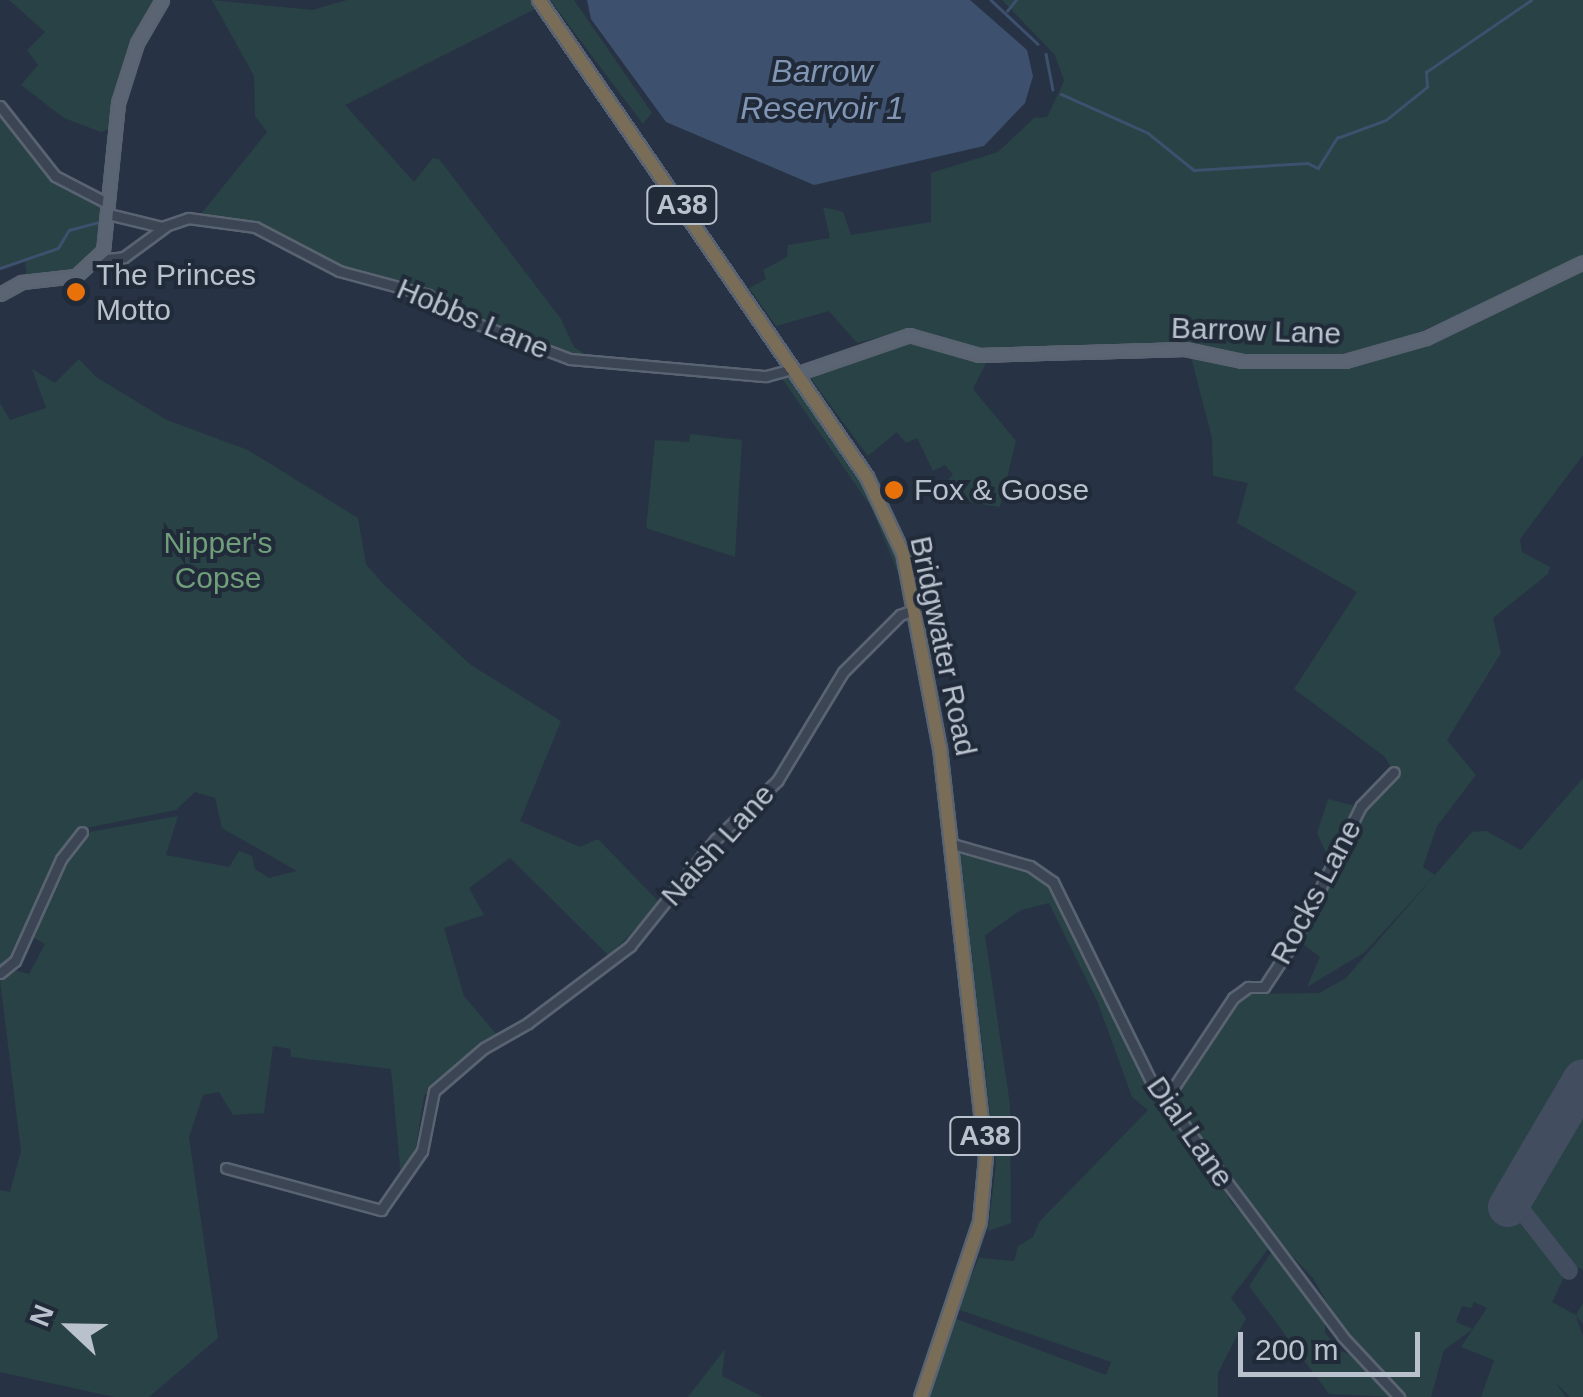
<!DOCTYPE html>
<style>
body{margin:0}
#map{position:relative;width:1583px;height:1397px;overflow:hidden;background:#273344;font-family:Helvetica,sans-serif}
div>[style]{position:absolute}
.green>*{inset:0;background:#294245}
.water>*{inset:0;background:#3d506d}
.stream>*{height:2.5px;margin:-1.25px;padding:0 1.25px;transform-origin:1.25px;border-radius:1.25px;background:#3d506d}
.taxiway>*{height:18px;margin:-9px;padding:0 9px;transform-origin:9px;border-radius:9px;background:#424e60}
.runway>*{height:40px;margin:-20px;padding:0 20px;transform-origin:20px;border-radius:20px;background:#424e60}
.roads{filter:drop-shadow(2px 0 #5a6371) drop-shadow(-2px 0 #5a6371) drop-shadow(0 2px #5a6371) drop-shadow(0 -2px #5a6371)}
.minor>*{height:9px;margin:-4.5px;padding:0 4.5px;transform-origin:4.5px;border-radius:4.5px;background:#3b4554}
.major>*{height:11px;margin:-5.5px;padding:0 5.5px;transform-origin:5.5px;border-radius:5.5px;background:#5a6473}
.highway>*{height:12px;margin:-6px;padding:0 6px;transform-origin:6px;border-radius:6px;background:#7a6d58}
.dots>*{width:28px;height:28px;translate:-50% -50%;box-sizing:border-box;border:5px solid #202a39;border-radius:50%}
span{translate:-50% -50%;white-space:nowrap;text-align:center;line-height:1.15;-webkit-text-stroke:8px #202a39;paint-order:stroke}
.shield-label span{padding:2px 8px;background:#202a39;border:2px solid;border-radius:8px;-webkit-text-stroke-width:0}
.shield-label{font-size:28px;color:#b9c1cd;font-weight:700}
.poi-label{font-size:30px;color:#b9c1cd}
.left{translate:0 -50%;text-align:left}
.street-label{font-size:30px;color:#b9c1cd}
.park-label{font-size:30px;color:#709e7b}
.water-label{font-size:32px;color:#8096b4;font-style:italic}
.north{position:absolute;left:20px;top:1277px;width:100px;height:100px;-webkit-text-stroke:8px #202a39;paint-order:stroke;rotate:292deg;font-size:28px;font-weight:700;line-height:40px;text-align:center;color:#b9c1cd}
.north::after{content:'';display:block;margin:auto;width:35px;height:45px;background:#b9c1cd;clip-path:polygon(50% 0,100% 100%,50% 72%,0 100%)}
.scale{position:absolute;left:1238px;top:1332px;width:182px;height:45px;box-sizing:border-box;border:5px solid #b9c1cd;border-top:0;padding-left:12px;font-size:30px;line-height:35px;white-space:nowrap;color:#b9c1cd;-webkit-text-stroke:8px #202a39;paint-order:stroke}
</style>
<div id="map">
<div class="green">
<div style="clip-path:polygon(9px 0,157px 0,122px 71px,112px 128px,101px 132px,64px 118px,21px 85px,38px 65px,27px 50px,45px 32px)"></div>
<div style="clip-path:polygon(212px 0,312px 10px,347px 0,532px 0,537px 8px,345px 105px,414px 182px,433px 158px,439px 159px,561px 319px,574px 347px,589px 357px,566px 355px,462px 315px,425px 290px,334px 263px,258px 223px,201px 214px,267px 132px,255px 116px,254px 76px)"></div>
<div style="clip-path:polygon(550px 0,574px 0,652px 113px,643px 124px)"></div>
<div style="clip-path:polygon(1002px 0,1583px 0,1583px 257px,1394px 344px,1322px 358px,1230px 354px,1193px 343px,975px 350px,908px 330px,857px 343px,829px 311px,776px 326px,749px 288px,766px 279px,763px 270px,787px 257px,788px 245px,830px 238px,823px 207px,843px 212px,851px 235px,931px 222px,931px 173px,998px 152px,1034px 118px,1047px 117px,1064px 81px,1055px 55px)"></div>
<div style="clip-path:polygon(0 109px,55px 179px,103px 208px,102px 247px,81px 270px,27px 279px,25px 261px,0 269px)"></div>
<div style="clip-path:polygon(1583px 266px,1583px 455px,1520px 539px,1522px 552px,1550px 567px,1548px 574px,1493px 618px,1501px 653px,1447px 740px,1476px 775px,1437px 826px,1423px 867px,1435px 875px,1365px 952px,1307px 987px,1320px 957px,1298px 940px,1362px 810px,1395px 774px,1385px 757px,1294px 689px,1357px 592px,1237px 523px,1248px 483px,1213px 476px,1212px 438px,1190px 353px,1243px 366px,1349px 364px)"></div>
<div style="clip-path:polygon(915px 339px,988px 359px,973px 389px,1016px 441px,1000px 507px,948px 499px,938px 489px,953px 475px,945px 465px,933px 471px,917px 438px,906px 443px,897px 432px,868px 456px,811px 379px,840px 360px)"></div>
<div style="clip-path:polygon(79px 359px,96px 377px,167px 420px,248px 450px,358px 518px,366px 564px,384px 585px,471px 665px,561px 721px,520px 821px,580px 847px,598px 839px,660px 903px,609px 956px,510px 858px,469px 888px,484px 915px,444px 928px,464px 996px,497px 1035px,424px 1096px,414px 1160px,401px 1177px,391px 1069px,291px 1057px,290px 1049px,273px 1046px,264px 1113px,233px 1115px,219px 1092px,203px 1095px,189px 1137px,218px 1338px,149px 1397px,114px 1397px,0 1372px,0 1190px,10px 1192px,21px 1151px,0 980px,14px 970px,29px 974px,45px 944px,29px 935px,56px 874px,90px 832px,178px 816px,166px 855px,229px 867px,239px 851px,252px 856px,255px 869px,269px 878px,297px 871px,222px 828px,215px 798px,195px 792px,176px 810px,81px 829px,51px 873px,12px 961px,0 965px,0 403px,10px 420px,46px 408px,32px 369px,55px 383px)"></div>
<div style="clip-path:polygon(781px 377px,792px 377px,872px 499px,902px 571px,904px 606px,899px 575px,871px 507px)"></div>
<div style="clip-path:polygon(690px 434px,742px 440px,735px 557px,646px 528px,655px 440px,689px 442px)"></div>
<div style="clip-path:polygon(1583px 778px,1583px 1068px,1505px 1203px,1530px 1220px,1565px 1275px,1552px 1302px,1576px 1315px,1583px 1303px,1583px 1324px,1576px 1316px,1583px 1336px,1583px 1397px,1570px 1397px,1555px 1382px,1566px 1397px,1481px 1397px,1494px 1360px,1461px 1347px,1487px 1308px,1474px 1302px,1471px 1308px,1462px 1306px,1456px 1322px,1473px 1329px,1444px 1350px,1431px 1397px,1406px 1397px,1344px 1332px,1313px 1278px,1249px 1210px,1219px 1164px,1208px 1159px,1231px 1202px,1271px 1245px,1231px 1298px,1246px 1318px,1218px 1373px,1218px 1397px,929px 1397px,954px 1318px,1106px 1375px,1111px 1362px,957px 1309px,979px 1258px,1014px 1261px,1018px 1246px,1033px 1237px,1040px 1221px,1148px 1110px,1132px 1097px,1098px 1003px,1049px 903px,1021px 910px,985px 935px,1010px 1105px,1011px 1223px,988px 1231px,996px 1163px,960px 854px,1033px 871px,1053px 888px,1151px 1092px,1176px 1098px,1243px 994px,1319px 993px,1346px 978px,1472px 832px,1486px 831px,1521px 850px)"></div>
<div style="clip-path:polygon(1328px 799px,1355px 806px,1330px 862px,1317px 833px)"></div>
<div style="clip-path:polygon(1583px 1088px,1583px 1270px,1570px 1264px,1522px 1199px)"></div>
<div style="clip-path:polygon(1274px 1248px,1325px 1315px,1325px 1333px,1342px 1352px,1357px 1356px,1393px 1397px,1329px 1394px,1249px 1286px)"></div>
<div style="clip-path:polygon(725px 1349px,722px 1376px,763px 1397px,688px 1397px)"></div>
</div>
<div class="water">
<div style="clip-path:polygon(587px 0,970px 0,1027px 50px,1033px 76px,1025px 103px,984px 146px,814px 185px,666px 122px,591px 19px)"></div>
</div>
<div class="stream">
<div style="left:991px;top:0;width:64px;rotate:43.1deg"></div>
<div style="left:1007px;top:11px;width:14px;rotate:-51deg"></div>
<div style="left:1046px;top:54px;width:36px;rotate:79deg"></div>
<div style="left:1061px;top:94px;width:95px;rotate:24.1deg"></div>
<div style="left:1148px;top:133px;width:59px;rotate:38.8deg"></div>
<div style="left:1194px;top:170px;width:114px;rotate:-3.5deg"></div>
<div style="left:1308px;top:163px;width:11px;rotate:27deg"></div>
<div style="left:1318px;top:168px;width:36px;rotate:-58deg"></div>
<div style="left:1337px;top:138px;width:52px;rotate:-20.2deg"></div>
<div style="left:1386px;top:120px;width:53px;rotate:-38.8deg"></div>
<div style="left:1427px;top:87px;width:15px;rotate:-94deg"></div>
<div style="left:1426px;top:72px;width:127px;rotate:-34.4deg"></div>
<div style="left:0;top:268px;width:61px;rotate:-19deg"></div>
<div style="left:58px;top:248px;width:21px;rotate:-59deg"></div>
<div style="left:69px;top:230px;width:30px;rotate:-15deg"></div>
</div>
<div class="taxiway">
<div style="left:1516px;top:1193px;width:14px;rotate:78deg"></div>
<div style="left:1519px;top:1207px;width:81px;rotate:52deg"></div>
</div>
<div class="runway">
<div style="left:1508px;top:1207px;width:148px;rotate:-59.6deg"></div>
</div>
<div class="roads">
<div class="minor">
<div style="left:0;top:106px;width:89px;rotate:51.8deg"></div>
<div style="left:55px;top:176px;width:56px;rotate:27.5deg"></div>
<div style="left:108px;top:214px;width:56px;rotate:13.5deg"></div>
<div style="left:162px;top:227px;width:28px;rotate:-19deg"></div>
<div style="left:188px;top:218px;width:68px;rotate:7.7deg"></div>
<div style="left:255px;top:227px;width:95px;rotate:27.6deg"></div>
<div style="left:339px;top:271px;width:92px;rotate:15.1deg"></div>
<div style="left:428px;top:295px;width:33px;rotate:38deg"></div>
<div style="left:454px;top:315px;width:124px;rotate:20.8deg"></div>
<div style="left:570px;top:359px;width:197px;rotate:5deg"></div>
<div style="left:766px;top:376px;width:28px;rotate:-15deg"></div>
<div style="left:97px;top:260px;width:27px;rotate:-6deg"></div>
<div style="left:124px;top:257px;width:51px;rotate:-36.2deg"></div>
<div style="left:949px;top:843px;width:84px;rotate:15.9deg"></div>
<div style="left:1030px;top:866px;width:28px;rotate:35deg"></div>
<div style="left:1053px;top:882px;width:222px;rotate:63.8deg"></div>
<div style="left:1151px;top:1081px;width:320px;rotate:53.1deg"></div>
<div style="left:1343px;top:1337px;width:82px;rotate:47deg"></div>
<div style="left:0;top:973px;width:19px;rotate:-39deg"></div>
<div style="left:15px;top:961px;width:112px;rotate:-65.7deg"></div>
<div style="left:61px;top:859px;width:34px;rotate:-52deg"></div>
<div style="left:1166px;top:1099px;width:121px;rotate:-56.4deg"></div>
<div style="left:1233px;top:998px;width:19px;rotate:-36deg"></div>
<div style="left:1248px;top:987px;width:16px"></div>
<div style="left:1264px;top:987px;width:56px;rotate:-56.6deg"></div>
<div style="left:1295px;top:940px;width:149px;rotate:-63.8deg"></div>
<div style="left:1361px;top:806px;width:47px;rotate:-45.9deg"></div>
<div style="left:226px;top:1168px;width:161px;rotate:15.2deg"></div>
<div style="left:381px;top:1210px;width:72px;rotate:-55.2deg"></div>
<div style="left:422px;top:1151px;width:61px;rotate:-78.7deg"></div>
<div style="left:434px;top:1091px;width:66px;rotate:-40.7deg"></div>
<div style="left:484px;top:1048px;width:51px;rotate:-29.6deg"></div>
<div style="left:528px;top:1023px;width:128px;rotate:-37deg"></div>
<div style="left:630px;top:946px;width:136px;rotate:-51.3deg"></div>
<div style="left:715px;top:840px;width:86px;rotate:-43.6deg"></div>
<div style="left:777px;top:781px;width:127px;rotate:-58.8deg"></div>
<div style="left:843px;top:672px;width:81px;rotate:-45deg"></div>
<div style="left:900px;top:615px;width:17px;rotate:-21deg"></div>
</div>
<div class="major">
<div style="left:0;top:294px;width:25px;rotate:-29deg"></div>
<div style="left:22px;top:282px;width:54px;rotate:-6.3deg"></div>
<div style="left:76px;top:276px;width:37px;rotate:-43deg"></div>
<div style="left:103px;top:251px;width:149px;rotate:-84.2deg"></div>
<div style="left:118px;top:103px;width:63px;rotate:-72.4deg"></div>
<div style="left:137px;top:43px;width:50px;rotate:-59.8deg"></div>
<div style="left:796px;top:374px;width:120px;rotate:-19deg"></div>
<div style="left:909px;top:335px;width:73px;rotate:15.9deg"></div>
<div style="left:979px;top:355px;width:206px;rotate:-1.7deg"></div>
<div style="left:1185px;top:349px;width:58px;rotate:11.9deg"></div>
<div style="left:1242px;top:361px;width:103px"></div>
<div style="left:1345px;top:361px;width:84px;rotate:-15.9deg"></div>
<div style="left:1426px;top:338px;width:174px;rotate:-25.8deg"></div>
</div>
<div class="highway">
<div style="left:539px;top:0;width:579px;rotate:55.49deg"></div>
<div style="left:867px;top:477px;width:84px;rotate:64.7deg"></div>
<div style="left:903px;top:553px;width:198px;rotate:79.3deg"></div>
<div style="left:940px;top:748px;width:412px;rotate:83.6deg"></div>
<div style="left:986px;top:1157px;width:65px;rotate:95.3deg"></div>
<div style="left:980px;top:1222px;width:185px;rotate:108.6deg"></div>
</div>
</div>
<div class="dots">
<div style="left:76px;top:292px;background:#e8710a"></div>
<div style="left:894px;top:490px;background:#e8710a"></div>
</div>
<div class="shield-label">
<span style="left:682px;top:205px">A38</span>
<span style="left:985px;top:1136px">A38</span>
</div>
<div class="poi-label">
<span class="left" style="left:96px;top:292px">The Princes<br>Motto</span>
<span class="left" style="left:914px;top:490px">Fox &amp; Goose</span>
</div>
<div class="street-label">
<span style="left:473px;top:319px;rotate:23deg">Hobbs Lane</span>
<span style="left:1256px;top:331px;rotate:2deg">Barrow Lane</span>
<span style="left:943px;top:646px;rotate:78deg">Bridgwater Road</span>
<span style="left:718px;top:845px;rotate:-48deg">Naish Lane</span>
<span style="left:1316px;top:892px;rotate:-62deg">Rocks Lane</span>
<span style="left:1190px;top:1132px;rotate:55deg">Dial Lane</span>
</div>
<div class="park-label">
<span style="left:218px;top:560px">Nipper's<br>Copse</span>
</div>
<div class="water-label">
<span style="left:822px;top:90px">Barrow<br>Reservoir 1</span>
</div>
<div class="north">N</div>
<div class="scale">200 m</div>
</div>
